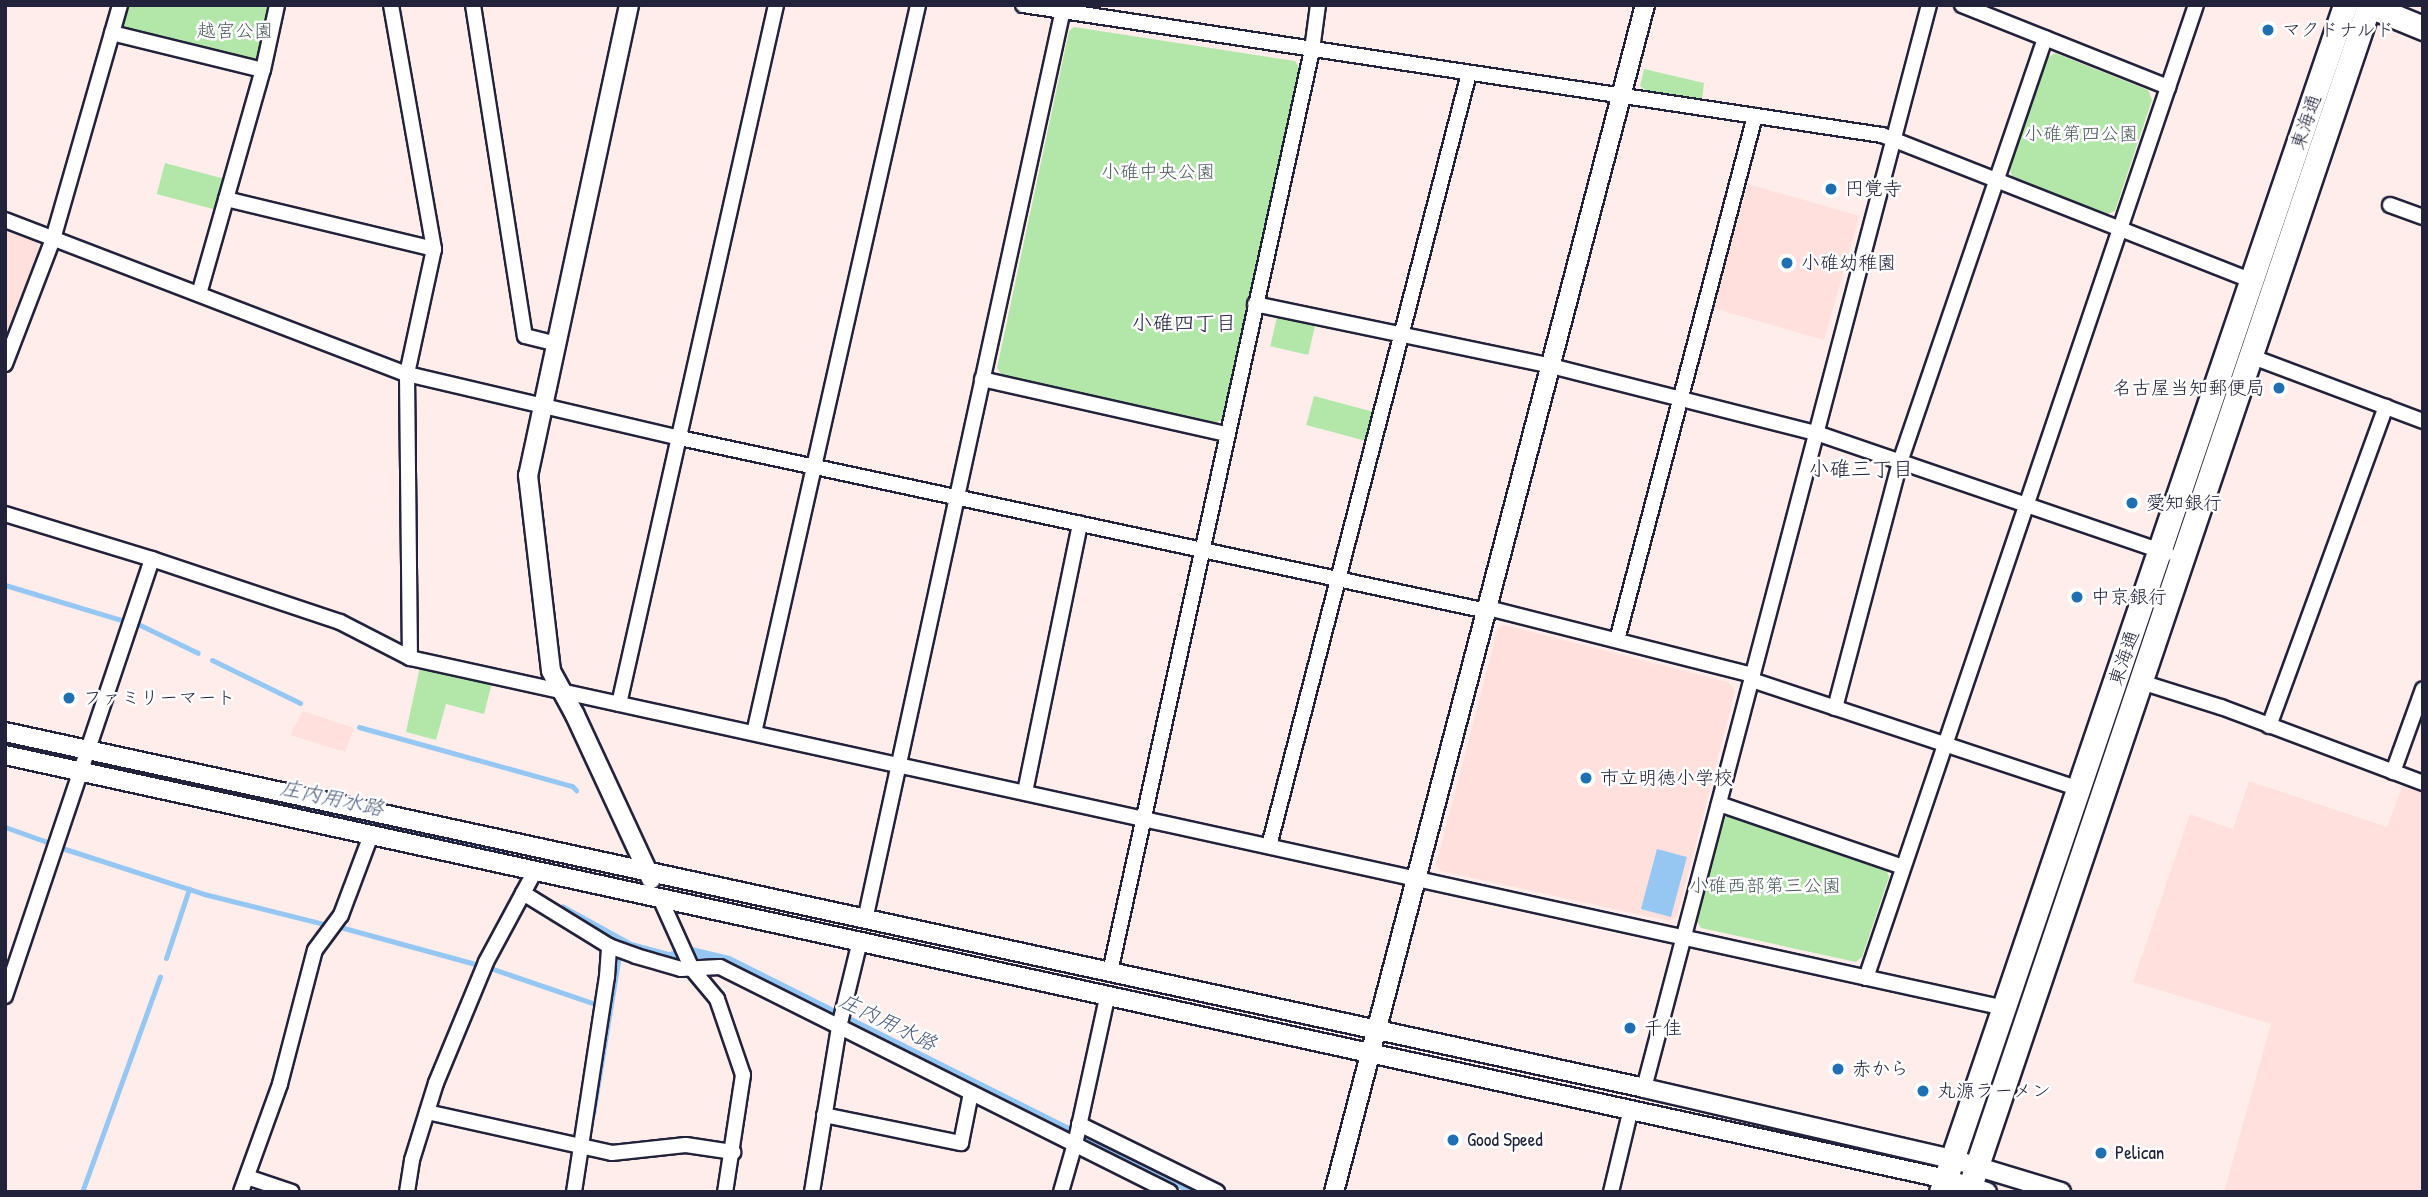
<!DOCTYPE html>
<meta charset="utf-8">
<style>
body{margin:0}
#map{position:relative;width:2428px;height:1197px;overflow:hidden;background:#ffedeb;font-family:"Patrick Hand","Klee One",sans-serif}
div>[style]{position:absolute}
.built>*{inset:0;background:#ffe0dd;transform-origin:0 0}
.green>*{inset:0;background:#b2e7a9;transform-origin:0 0}
.water>*{inset:0;background:#96c7f2;transform-origin:0 0}
.stream>*{height:5px;margin:-2.5px;padding:0 2.5px;transform-origin:2.5px;border-radius:2.5px;background:#96c7f2}
.roads{filter:drop-shadow(2px 0 #22223b) drop-shadow(-2px 0 #22223b) drop-shadow(0 2px #22223b) drop-shadow(0 -2px #22223b)}
.minor>*{height:14px;margin:-7px;padding:0 7px;transform-origin:7px;border-radius:7px;background:#fff}
.tertiary>*{height:18px;margin:-9px;padding:0 9px;transform-origin:9px;border-radius:9px;background:#fff}
.primary>*{height:23px;margin:-11.5px;padding:0 11.5px;transform-origin:11.5px;border-radius:11.5px;background:#fff}
.dots>*{width:19px;height:19px;translate:-50% -50%;box-sizing:border-box;border:4px solid #fff;border-radius:50%}
span{translate:-50% -50%;white-space:nowrap;text-align:center;line-height:1.15;-webkit-text-stroke:5px #fff;paint-order:stroke}
.poi-label{font-size:19px;color:#22223b}
.left{translate:0 -50%;text-align:left}
.right{translate:-100% -50%;text-align:right}
.park-label{font-size:19px;color:#4d5d5c}
.street-label{font-size:19px;color:#22223b}
.neighbourhood-label{font-size:21px;color:#22223b}
.water-label{font-size:21px;color:#4b5c7b;font-style:italic}
.frame{position:absolute;inset:0;border:7px solid #22223b;pointer-events:none}
</style>
<div id="map">
<div class="built">
<div style="left:1748px;top:184px;width:116px;height:129px;rotate:16deg"></div>
<div style="clip-path:polygon(5px 231px,37px 242px,41px 254px,5px 347px)"></div>
<div style="clip-path:polygon(1504px 625px,1728px 682px,1735px 691px,1677px 917px,1669px 921px,1441px 871px,1436px 865px,1498px 628px)"></div>
<div style="clip-path:polygon(303px 711px,354px 728px,345px 752px,290px 735px)"></div>
<div style="clip-path:polygon(2249px 781px,2387px 827px,2403px 784px,2423px 792px,2423px 1192px,2224px 1192px,2271px 1024px,2133px 982px,2190px 814px,2233px 829px)"></div>
</div>
<div class="green">
<div style="clip-path:polygon(128px 5px,269px 5px,257px 58px,250px 62px,128px 33px,122px 24px)"></div>
<div style="clip-path:polygon(1074px 27px,1295px 61px,1301px 70px,1223px 419px,1215px 423px,1001px 374px,997px 368px,1069px 31px)"></div>
<div style="clip-path:polygon(2055px 53px,2148px 90px,2152px 100px,2115px 211px,2107px 214px,2012px 176px,2009px 167px,2047px 58px)"></div>
<div style="clip-path:polygon(1644px 69px,1704px 83px,1702px 100px,1648px 92px,1640px 86px)"></div>
<div style="left:165px;top:163px;width:61px;height:32px;rotate:15deg"></div>
<div style="left:1277px;top:317px;width:39px;height:30px;rotate:13deg"></div>
<div style="left:1314px;top:396px;width:61px;height:30px;rotate:15deg"></div>
<div style="clip-path:polygon(420px 667px,492px 683px,484px 714px,446px 704px,436px 740px,406px 732px)"></div>
<div style="clip-path:polygon(1729px 815px,1886px 869px,1889px 877px,1862px 957px,1856px 962px,1701px 928px,1696px 920px,1722px 820px)"></div>
</div>
<div class="water">
<div style="left:1657px;top:849px;width:31px;height:62px;rotate:15deg"></div>
<div style="clip-path:polygon(563px 904px,632px 942px,669px 952px,692px 947px,730px 956px,1201px 1192px,1186px 1192px,728px 964px,712px 958px,677px 963px,627px 946px,559px 908px)"></div>
</div>
<div class="stream">
<div style="left:5px;top:585px;width:121px;rotate:16.8deg"></div>
<div style="left:140px;top:625px;width:64px;rotate:25.8deg"></div>
<div style="left:212px;top:660px;width:98px;rotate:26deg"></div>
<div style="left:359px;top:727px;width:221px;rotate:15.5deg"></div>
<div style="left:572px;top:786px;width:6px;rotate:45deg"></div>
<div style="left:5px;top:743px;width:14px;rotate:12deg"></div>
<div style="left:154px;top:776px;width:357px;rotate:12.3deg"></div>
<div style="left:5px;top:827px;width:45px;rotate:19.7deg"></div>
<div style="left:65px;top:849px;width:146px;rotate:17.9deg"></div>
<div style="left:204px;top:894px;width:127px;rotate:14.1deg"></div>
<div style="left:340px;top:927px;width:144px;rotate:15.3deg"></div>
<div style="left:166px;top:958px;width:73px;rotate:-71.6deg"></div>
<div style="left:490px;top:968px;width:114px;rotate:18.9deg"></div>
<div style="left:593px;top:1114px;width:155px;rotate:-80.7deg"></div>
<div style="left:82px;top:1192px;width:229px;rotate:-70.1deg"></div>
</div>
<div class="roads">
<div class="minor">
<div style="left:391px;top:5px;width:248px;rotate:80deg"></div>
<div style="left:434px;top:249px;width:128px;rotate:102.2deg"></div>
<div style="left:407px;top:374px;width:284px;rotate:89.4deg"></div>
<div style="left:473px;top:5px;width:335px;rotate:81.1deg"></div>
<div style="left:525px;top:336px;width:30px;rotate:14deg"></div>
<div style="left:1023px;top:5px;width:869px;rotate:8.61deg"></div>
<div style="left:1882px;top:135px;width:398px;rotate:21.5deg"></div>
<div style="left:1962px;top:5px;width:222px;rotate:21.7deg"></div>
<div style="left:112px;top:33px;width:155px;rotate:13.8deg"></div>
<div style="left:226px;top:199px;width:214px;rotate:13.5deg"></div>
<div style="left:2390px;top:205px;width:35px;rotate:20deg"></div>
<div style="left:5px;top:220px;width:430px;rotate:21deg"></div>
<div style="left:407px;top:374px;width:280px;rotate:13.2deg"></div>
<div style="left:680px;top:438px;width:825px;rotate:12.1deg"></div>
<div style="left:199px;top:294px;width:233px;rotate:-74.1deg"></div>
<div style="left:263px;top:70px;width:66px;rotate:-77.8deg"></div>
<div style="left:1255px;top:304px;width:302px;rotate:11.8deg"></div>
<div style="left:1551px;top:366px;width:273px;rotate:14.2deg"></div>
<div style="left:1816px;top:433px;width:371px;rotate:18.9deg"></div>
<div style="left:2250px;top:356px;width:185px;rotate:20.6deg"></div>
<div style="left:5px;top:364px;width:134px;rotate:-69deg"></div>
<div style="left:53px;top:239px;width:243px;rotate:-74deg"></div>
<div style="left:982px;top:379px;width:251px;rotate:12.7deg"></div>
<div style="left:5px;top:514px;width:154px;rotate:17deg"></div>
<div style="left:152px;top:559px;width:198px;rotate:18.5deg"></div>
<div style="left:340px;top:622px;width:79px;rotate:27.2deg"></div>
<div style="left:410px;top:658px;width:1632px;rotate:12.38deg"></div>
<div style="left:1488px;top:608px;width:273px;rotate:14.2deg"></div>
<div style="left:1617px;top:640px;width:542px;rotate:-75.25deg"></div>
<div style="left:1752px;top:680px;width:345px;rotate:18.4deg"></div>
<div style="left:2141px;top:682px;width:84px;rotate:17.4deg"></div>
<div style="left:2221px;top:707px;width:216px;rotate:20.6deg"></div>
<div style="left:619px;top:704px;width:716px;rotate:-77.34deg"></div>
<div style="left:1835px;top:708px;width:254px;rotate:-75.2deg"></div>
<div style="left:1900px;top:462px;width:448px;rotate:-71.1deg"></div>
<div style="left:2269px;top:726px;width:340px;rotate:-69.9deg"></div>
<div style="left:754px;top:733px;width:746px;rotate:-77.3deg"></div>
<div style="left:2393px;top:772px;width:88px;rotate:-70.1deg"></div>
<div style="left:1025px;top:792px;width:274px;rotate:-78.4deg"></div>
<div style="left:1719px;top:804px;width:194px;rotate:18.9deg"></div>
<div style="left:1269px;top:846px;width:798px;rotate:-75.49deg"></div>
<div style="left:523px;top:893px;width:101px;rotate:31.6deg"></div>
<div style="left:609px;top:946px;width:29px;rotate:20deg"></div>
<div style="left:636px;top:956px;width:47px;rotate:16.1deg"></div>
<div style="left:681px;top:969px;width:39px;rotate:-3deg"></div>
<div style="left:720px;top:967px;width:503px;rotate:26.57deg"></div>
<div style="left:660px;top:898px;width:78px;rotate:65.7deg"></div>
<div style="left:692px;top:969px;width:39px;rotate:50deg"></div>
<div style="left:717px;top:999px;width:80px;rotate:71.1deg"></div>
<div style="left:743px;top:1075px;width:118px;rotate:98.7deg"></div>
<div style="left:865px;top:920px;width:936px;rotate:-77.73deg"></div>
<div style="left:1110px;top:972px;width:944px;rotate:-77.64deg"></div>
<div style="left:1312px;top:50px;width:45px;rotate:-82.4deg"></div>
<div style="left:1866px;top:978px;width:1027px;rotate:-71.27deg"></div>
<div style="left:5px;top:996px;width:461px;rotate:-71.4deg"></div>
<div style="left:1644px;top:1088px;width:1120px;rotate:-75.26deg"></div>
<div style="left:427px;top:1112px;width:189px;rotate:12.5deg"></div>
<div style="left:612px;top:1153px;width:74px;rotate:-6.2deg"></div>
<div style="left:686px;top:1145px;width:48px;rotate:8.5deg"></div>
<div style="left:824px;top:1115px;width:140px;rotate:11.6deg"></div>
<div style="left:961px;top:1143px;width:51px;rotate:-78.7deg"></div>
<div style="left:1079px;top:1124px;width:154px;rotate:26.2deg"></div>
<div style="left:247px;top:1177px;width:47px;rotate:18.4deg"></div>
<div style="left:241px;top:1192px;width:115px;rotate:-70.1deg"></div>
<div style="left:280px;top:1084px;width:138px;rotate:-75.4deg"></div>
<div style="left:315px;top:950px;width:44px;rotate:-53.4deg"></div>
<div style="left:341px;top:915px;width:85px;rotate:-69.4deg"></div>
<div style="left:407px;top:1192px;width:32px;rotate:-81deg"></div>
<div style="left:412px;top:1160px;width:81px;rotate:-72.7deg"></div>
<div style="left:436px;top:1083px;width:131px;rotate:-67.5deg"></div>
<div style="left:486px;top:962px;width:103px;rotate:-61.7deg"></div>
<div style="left:574px;top:1192px;width:218px;rotate:-81.3deg"></div>
<div style="left:607px;top:977px;width:31px;rotate:-86deg"></div>
<div style="left:812px;top:1192px;width:167px;rotate:-80.7deg"></div>
<div style="left:839px;top:1027px;width:89px;rotate:-76.3deg"></div>
<div style="left:1061px;top:1192px;width:54px;rotate:-73.9deg"></div>
<div style="left:1076px;top:1140px;width:145px;rotate:-77.7deg"></div>
<div style="left:1611px;top:1192px;width:81px;rotate:-76.5deg"></div>
</div>
<div class="tertiary">
<div style="left:629px;top:5px;width:481px;rotate:102.1deg"></div>
<div style="left:528px;top:475px;width:197px;rotate:83.3deg"></div>
<div style="left:551px;top:671px;width:50px;rotate:61.4deg"></div>
<div style="left:575px;top:715px;width:181px;rotate:65.1deg"></div>
<div style="left:5px;top:732px;width:1677px;rotate:12.25deg"></div>
<div style="left:1644px;top:1088px;width:316px;rotate:13deg"></div>
<div style="left:1952px;top:1159px;width:114px;rotate:16.8deg"></div>
<div style="left:5px;top:755px;width:1987px;rotate:12.32deg"></div>
<div style="left:1946px;top:1179px;width:43px;rotate:17.6deg"></div>
<div style="left:1334px;top:1192px;width:1227px;rotate:-75.32deg"></div>
</div>
<div class="primary">
<div style="left:2367px;top:5px;width:61px;rotate:22.3deg"></div>
<div style="left:1941px;top:1192px;width:1254px;rotate:-71.2deg"></div>
<div style="left:1968px;top:1192px;width:1253px;rotate:-71.33deg"></div>
</div>
</div>
<div class="dots">
<div style="left:2268px;top:30px;background:#1f6fb2"></div>
<div style="left:1831px;top:189px;background:#1f6fb2"></div>
<div style="left:1787px;top:263px;background:#1f6fb2"></div>
<div style="left:2279px;top:388px;background:#1f6fb2"></div>
<div style="left:2132px;top:503px;background:#1f6fb2"></div>
<div style="left:2077px;top:597px;background:#1f6fb2"></div>
<div style="left:69px;top:698px;background:#1f6fb2"></div>
<div style="left:1586px;top:778px;background:#1f6fb2"></div>
<div style="left:1630px;top:1028px;background:#1f6fb2"></div>
<div style="left:1838px;top:1069px;background:#1f6fb2"></div>
<div style="left:1923px;top:1091px;background:#1f6fb2"></div>
<div style="left:1453px;top:1140px;background:#1f6fb2"></div>
<div style="left:2101px;top:1153px;background:#1f6fb2"></div>
</div>
<div class="poi-label">
<span class="left" style="left:2282px;top:30px">マクドナルド</span>
<span class="left" style="left:1845px;top:189px">円覚寺</span>
<span class="left" style="left:1801px;top:263px">小碓幼稚園</span>
<span class="right" style="left:2265px;top:388px">名古屋当知郵便局</span>
<span class="left" style="left:2146px;top:503px">愛知銀行</span>
<span class="left" style="left:2091px;top:597px">中京銀行</span>
<span class="left" style="left:83px;top:698px">ファミリーマート</span>
<span class="left" style="left:1600px;top:778px">市立明徳小学校</span>
<span class="left" style="left:1644px;top:1028px">千佳</span>
<span class="left" style="left:1852px;top:1069px">赤から</span>
<span class="left" style="left:1937px;top:1091px">丸源ラーメン</span>
<span class="left" style="left:1467px;top:1140px">Good Speed</span>
<span class="left" style="left:2115px;top:1153px">Pelican</span>
</div>
<div class="park-label">
<span style="left:235px;top:31px">越宮公園</span>
<span style="left:2081px;top:134px">小碓第四公園</span>
<span style="left:1158px;top:172px">小碓中央公園</span>
<span style="left:1765px;top:886px">小碓西部第三公園</span>
</div>
<div class="street-label">
<span style="left:2306px;top:122px;rotate:-71deg">東海通</span>
<span style="left:2124px;top:658px;rotate:-71deg">東海通</span>
</div>
<div class="neighbourhood-label">
<span style="left:1184px;top:323px">小碓四丁目</span>
<span style="left:1861px;top:469px">小碓三丁目</span>
</div>
<div class="water-label">
<span style="left:332px;top:798px;rotate:12deg">庄内用水路</span>
<span style="left:888px;top:1022px;rotate:26deg">庄内用水路</span>
</div>
<div class="frame"></div>
</div>
